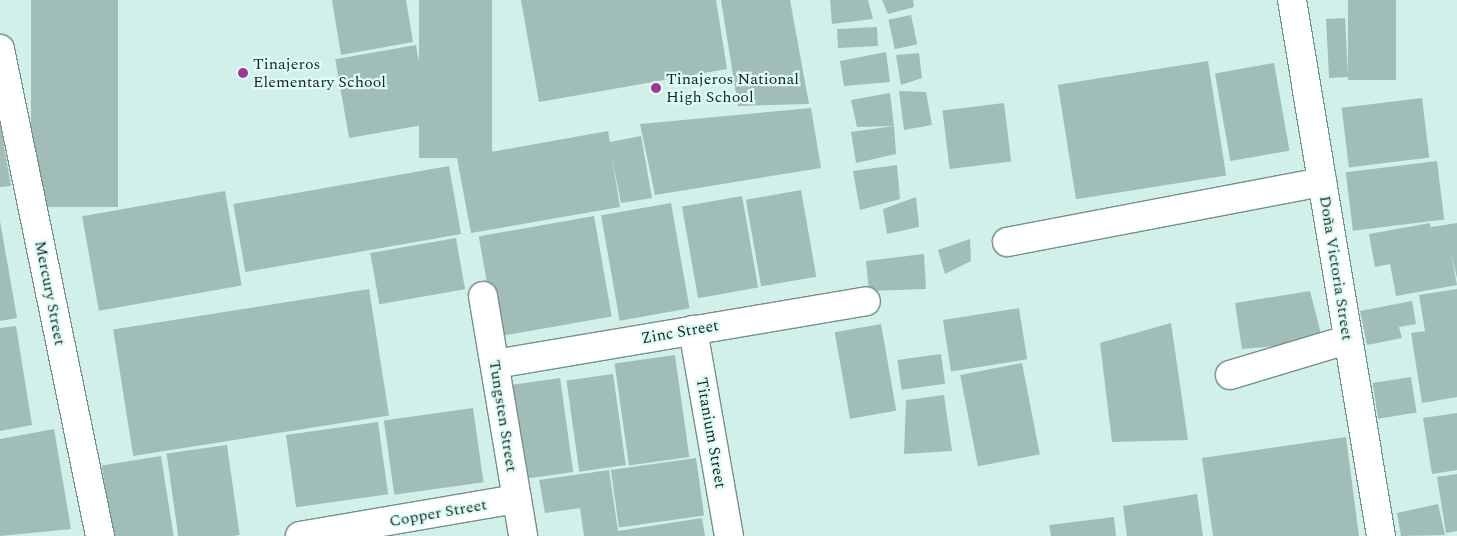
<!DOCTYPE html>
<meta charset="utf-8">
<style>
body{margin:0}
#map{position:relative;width:1457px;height:536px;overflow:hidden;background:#d2f0ea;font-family:Spectral,serif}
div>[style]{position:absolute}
.building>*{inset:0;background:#a0bdb8;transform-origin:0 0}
.roads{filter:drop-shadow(1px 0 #74908b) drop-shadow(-1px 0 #74908b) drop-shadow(0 1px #74908b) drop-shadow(0 -1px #74908b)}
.minor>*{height:28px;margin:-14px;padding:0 14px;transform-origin:14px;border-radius:14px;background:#fff}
.dots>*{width:14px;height:14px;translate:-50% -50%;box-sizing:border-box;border:2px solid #dffdf7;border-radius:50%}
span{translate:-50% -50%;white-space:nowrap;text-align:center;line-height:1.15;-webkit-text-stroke:4.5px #dffdf7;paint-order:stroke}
.poi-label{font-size:16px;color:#192523}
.left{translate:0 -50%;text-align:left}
.street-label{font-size:16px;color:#192523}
</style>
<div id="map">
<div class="building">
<div style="left:31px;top:0;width:87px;height:207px"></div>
<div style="clip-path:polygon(332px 0,406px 0,413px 42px,341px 55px)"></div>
<div style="left:419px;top:0;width:73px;height:158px"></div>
<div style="clip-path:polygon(521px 0,716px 0,727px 69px,539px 102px)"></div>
<div style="clip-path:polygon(721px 0,790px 0,809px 104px,738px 106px)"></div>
<div style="clip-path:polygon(830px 0,868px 0,873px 19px,832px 24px)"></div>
<div style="clip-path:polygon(882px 0,913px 0,914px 7px,888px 14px)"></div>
<div style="left:1348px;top:0;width:48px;height:80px"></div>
<div style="left:911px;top:15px;width:30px;height:23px;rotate:78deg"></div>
<div style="left:1345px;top:18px;width:59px;height:19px;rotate:87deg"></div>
<div style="left:877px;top:27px;width:19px;height:40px;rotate:87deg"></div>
<div style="left:416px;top:45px;width:80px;height:82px;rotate:80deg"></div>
<div style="clip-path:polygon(886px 52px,890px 82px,844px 86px,840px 61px)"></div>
<div style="clip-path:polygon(919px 53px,922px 78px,901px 85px,896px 55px)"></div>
<div style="left:1208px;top:61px;width:116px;height:152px;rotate:81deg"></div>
<div style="left:1274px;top:63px;width:89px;height:60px;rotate:80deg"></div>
<div style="clip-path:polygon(899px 91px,926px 92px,932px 125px,904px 130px)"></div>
<div style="clip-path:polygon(890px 93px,894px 126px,857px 127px,851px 100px)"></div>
<div style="left:1422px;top:98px;width:60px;height:81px;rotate:83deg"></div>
<div style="left:1004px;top:103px;width:59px;height:62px;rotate:83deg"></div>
<div style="clip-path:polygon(811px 108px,821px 168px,655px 195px,640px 124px)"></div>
<div style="clip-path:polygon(0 123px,11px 186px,0 187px)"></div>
<div style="clip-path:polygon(894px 126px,896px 154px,856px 163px,851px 132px)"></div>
<div style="clip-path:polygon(608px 131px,610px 142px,641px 136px,652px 198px,621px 203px,612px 158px,620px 207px,471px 233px,457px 158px)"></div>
<div style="left:1437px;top:161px;width:59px;height:92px;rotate:83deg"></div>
<div style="clip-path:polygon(897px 165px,900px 199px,860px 210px,853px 171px)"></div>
<div style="left:449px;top:166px;width:69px;height:219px;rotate:80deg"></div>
<div style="left:801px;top:190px;width:88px;height:56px;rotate:80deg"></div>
<div style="left:225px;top:191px;width:96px;height:145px;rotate:80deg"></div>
<div style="left:742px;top:196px;width:93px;height:61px;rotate:80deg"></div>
<div style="clip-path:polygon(916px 197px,919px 227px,887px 234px,883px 209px)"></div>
<div style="left:671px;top:203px;width:107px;height:71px;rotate:80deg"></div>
<div style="left:594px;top:216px;width:102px;height:117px;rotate:80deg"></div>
<div style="clip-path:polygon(0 221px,17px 318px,0 321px)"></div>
<div style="clip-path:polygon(1430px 223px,1432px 235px,1431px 227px,1457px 223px,1457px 278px,1451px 254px,1457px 285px,1396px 296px,1390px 264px,1375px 267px,1369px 234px)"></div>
<div style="left:456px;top:238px;width:52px;height:87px;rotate:80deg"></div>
<div style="clip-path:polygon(970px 239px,971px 261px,945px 274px,938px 250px)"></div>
<div style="clip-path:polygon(924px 254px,926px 289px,869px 291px,866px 261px)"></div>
<div style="left:369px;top:289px;width:128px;height:259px;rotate:81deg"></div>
<div style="clip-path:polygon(1457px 289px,1457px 397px,1422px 403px,1411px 333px,1425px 331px,1419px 295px)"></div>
<div style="clip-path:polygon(1310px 291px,1323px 342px,1242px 349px,1235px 303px)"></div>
<div style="clip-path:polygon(1412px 301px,1416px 324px,1399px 327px,1402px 338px,1367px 345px,1360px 311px)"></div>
<div style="left:1019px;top:308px;width:52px;height:77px;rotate:81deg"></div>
<div style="clip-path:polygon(1171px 323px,1188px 440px,1112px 442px,1100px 343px)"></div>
<div style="left:881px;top:324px;width:88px;height:47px;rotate:80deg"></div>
<div style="clip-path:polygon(16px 326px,32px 425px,0 431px,0 328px)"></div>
<div style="left:941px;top:354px;width:30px;height:44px;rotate:82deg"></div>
<div style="left:675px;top:355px;width:103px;height:61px;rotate:82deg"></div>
<div style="left:1022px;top:363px;width:93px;height:63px;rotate:79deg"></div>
<div style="left:613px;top:374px;width:92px;height:47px;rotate:82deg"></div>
<div style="left:1411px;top:377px;width:36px;height:39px;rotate:81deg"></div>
<div style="left:560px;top:378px;width:95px;height:48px;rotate:82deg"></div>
<div style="clip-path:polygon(944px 395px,952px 451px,904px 454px,906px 400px)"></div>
<div style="left:473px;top:408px;width:75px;height:90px;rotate:82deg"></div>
<div style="clip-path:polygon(1457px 413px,1457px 470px,1432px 474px,1423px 418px)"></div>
<div style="left:378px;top:422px;width:73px;height:93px;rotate:82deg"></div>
<div style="clip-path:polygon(54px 429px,71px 529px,0 536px,0 439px)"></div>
<div style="clip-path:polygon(1346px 437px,1359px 536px,1213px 536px,1202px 458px)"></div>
<div style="left:227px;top:445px;width:91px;height:61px;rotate:82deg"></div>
<div style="left:161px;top:456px;width:81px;height:60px;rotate:81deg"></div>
<div style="left:696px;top:458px;width:58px;height:86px;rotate:82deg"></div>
<div style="clip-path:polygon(609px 470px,618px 531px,702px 518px,705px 536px,584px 536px,580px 508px,545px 513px,539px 480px)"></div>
<div style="clip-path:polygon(1457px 474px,1457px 531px,1446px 533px,1437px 477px)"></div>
<div style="clip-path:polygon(1197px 494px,1203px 536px,1127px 536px,1123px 506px)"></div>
<div style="clip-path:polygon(1438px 504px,1445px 535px,1401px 536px,1397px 513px)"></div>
<div style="clip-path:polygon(1114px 517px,1116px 536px,1051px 536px,1049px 525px)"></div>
</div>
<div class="roads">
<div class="minor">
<div style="left:1292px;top:0;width:543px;rotate:80.57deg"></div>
<div style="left:0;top:49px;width:497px;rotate:78.4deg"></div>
<div style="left:1007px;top:242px;width:321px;rotate:-10.8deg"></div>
<div style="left:483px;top:296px;width:243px;rotate:80.5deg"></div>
<div style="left:693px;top:330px;width:209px;rotate:80.1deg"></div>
<div style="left:495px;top:364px;width:376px;rotate:-9.6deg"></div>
<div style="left:1230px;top:375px;width:122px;rotate:-16.7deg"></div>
<div style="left:300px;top:536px;width:220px;rotate:-9.7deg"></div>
</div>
</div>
<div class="dots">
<div style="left:243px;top:73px;background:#a23696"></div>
<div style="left:656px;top:88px;background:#a23696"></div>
</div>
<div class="poi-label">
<span class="left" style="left:253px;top:73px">Tinajeros<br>Elementary School</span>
<span class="left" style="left:666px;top:88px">Tinajeros National<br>High School</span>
</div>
<div class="street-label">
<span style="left:1336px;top:268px;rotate:81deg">Doña Victoria Street</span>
<span style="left:50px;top:293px;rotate:79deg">Mercury Street</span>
<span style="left:680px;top:332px;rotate:-10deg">Zinc Street</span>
<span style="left:503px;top:416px;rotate:81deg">Tungsten Street</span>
<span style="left:711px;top:433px;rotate:80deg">Titanium Street</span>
<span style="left:438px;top:513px;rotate:-10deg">Copper Street</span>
</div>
</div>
